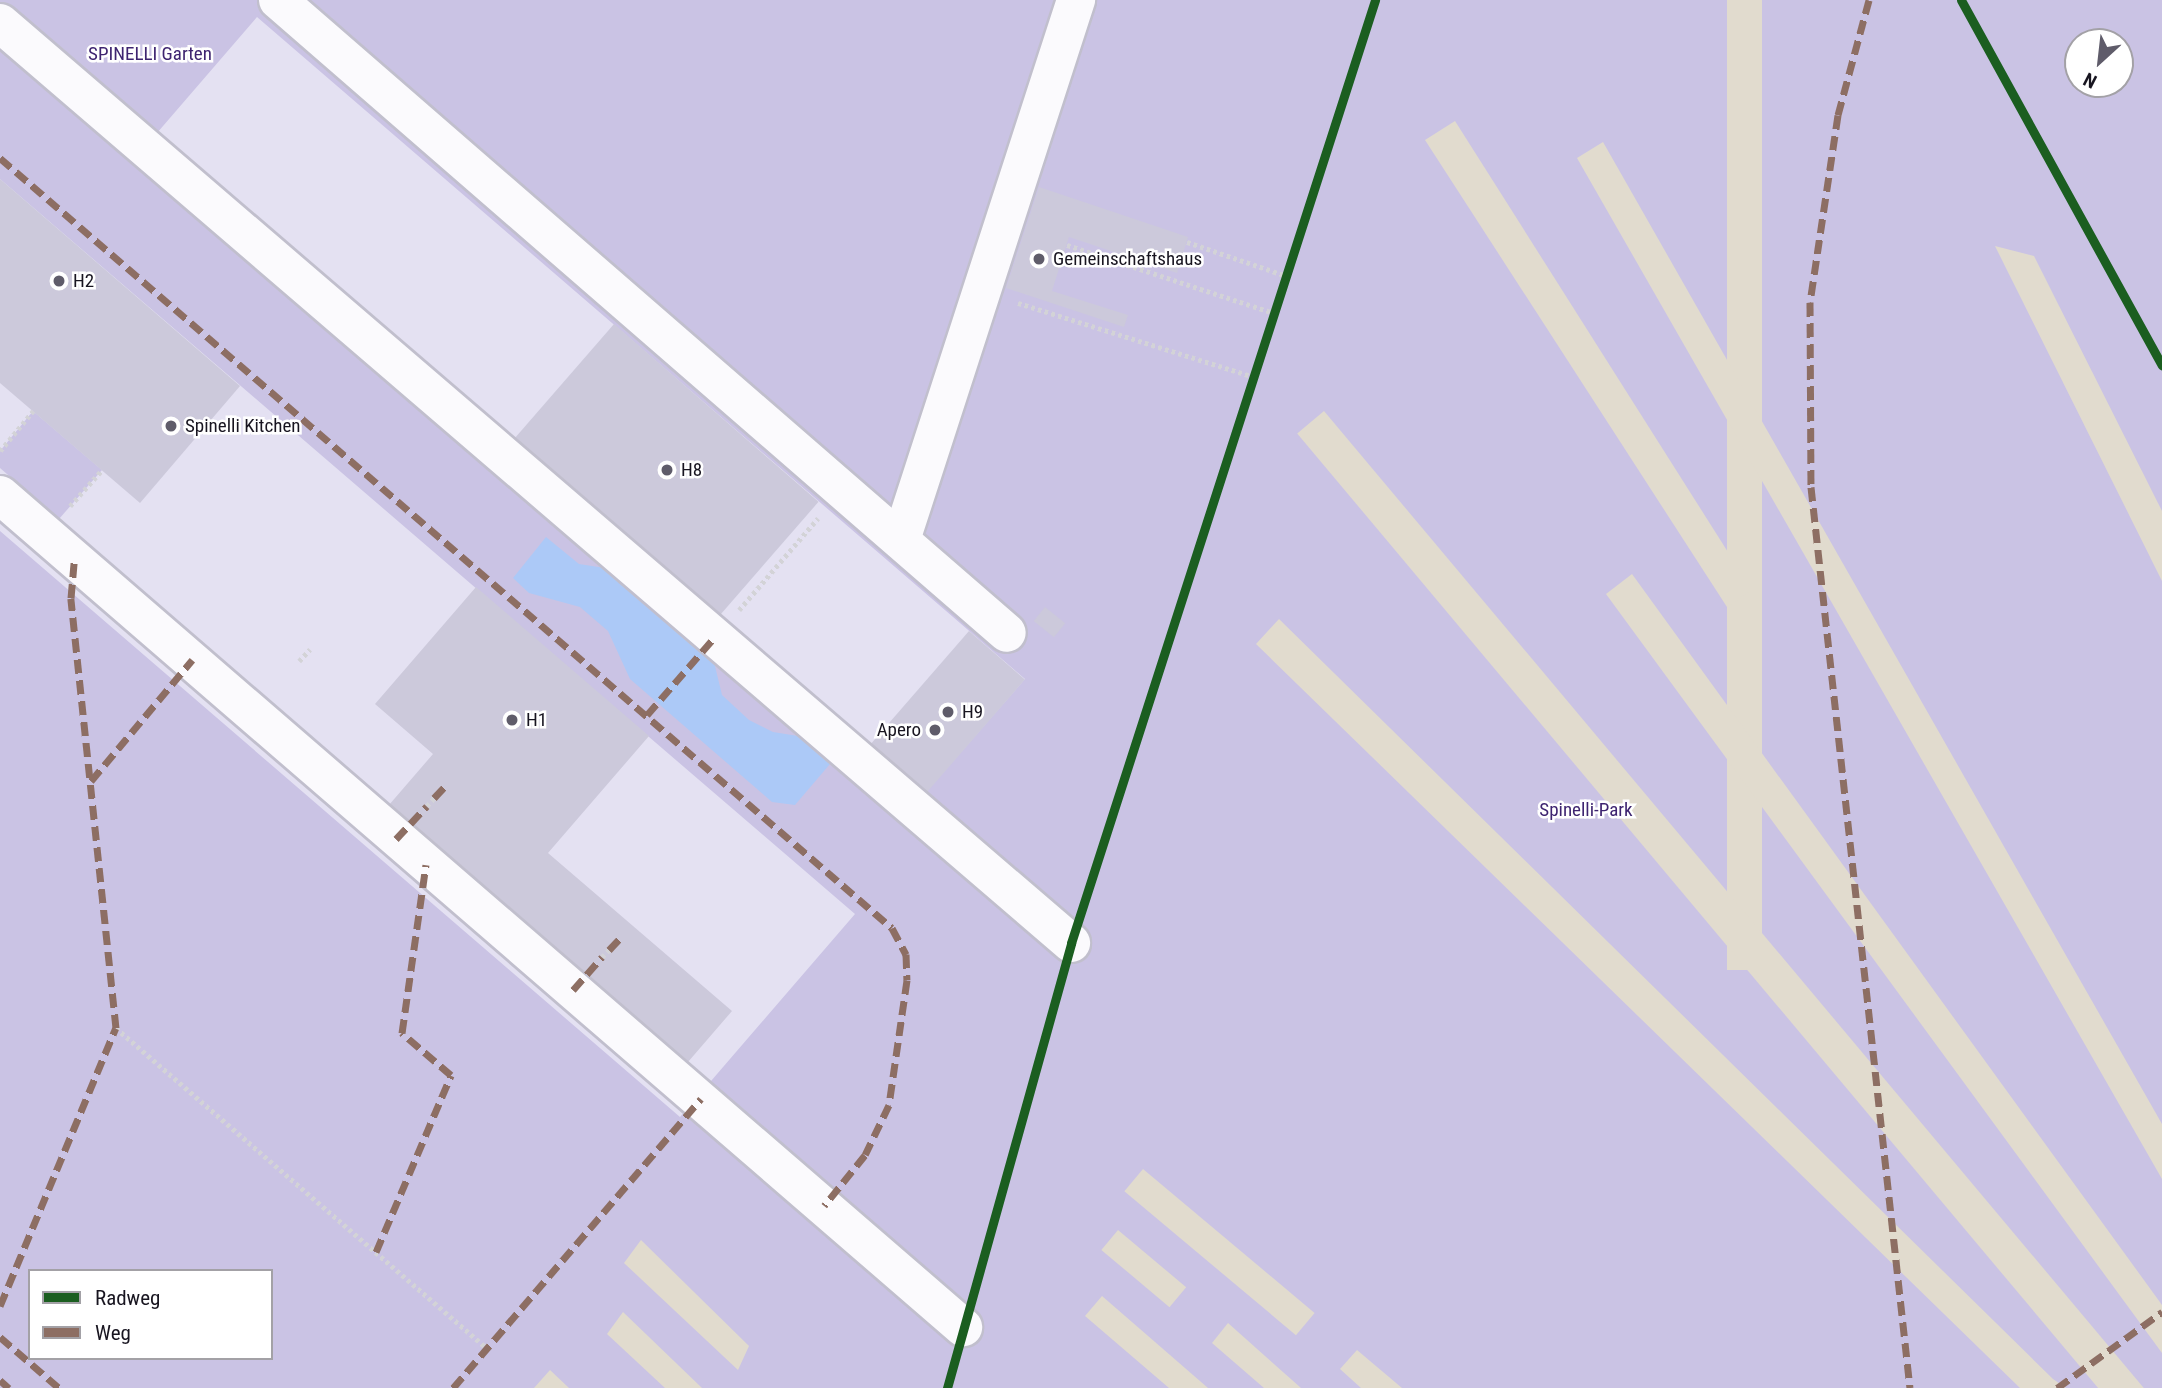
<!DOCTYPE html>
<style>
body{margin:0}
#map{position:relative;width:2162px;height:1388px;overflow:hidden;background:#e4e1f2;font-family:"Roboto Condensed",sans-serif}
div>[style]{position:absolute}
.green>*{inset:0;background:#cac3e4}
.sand>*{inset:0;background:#e1dbce;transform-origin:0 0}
.water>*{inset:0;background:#acc9f7}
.building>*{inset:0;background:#ccc9db;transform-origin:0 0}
.path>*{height:4.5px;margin-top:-2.25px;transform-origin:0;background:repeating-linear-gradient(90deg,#d3d3d7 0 3.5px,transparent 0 7px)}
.roads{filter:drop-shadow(2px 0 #c1bfcd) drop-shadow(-2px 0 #c1bfcd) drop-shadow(0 2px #c1bfcd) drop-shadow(0 -2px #c1bfcd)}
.minor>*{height:38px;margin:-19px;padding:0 19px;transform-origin:19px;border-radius:19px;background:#fbfafd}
.quiet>*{height:7px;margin-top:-3.5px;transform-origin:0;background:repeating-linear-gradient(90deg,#8d6e63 0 14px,transparent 0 21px)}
.cycleway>*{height:9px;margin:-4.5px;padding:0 4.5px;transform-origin:4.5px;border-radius:4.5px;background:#1b5e20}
.dots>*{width:19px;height:19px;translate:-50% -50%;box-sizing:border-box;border:4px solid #fff;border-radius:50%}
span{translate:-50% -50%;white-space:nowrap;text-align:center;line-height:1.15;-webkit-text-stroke:5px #fff;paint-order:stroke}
.park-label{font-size:19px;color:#3e2470}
.poi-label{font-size:19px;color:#181520}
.left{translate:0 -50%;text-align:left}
.right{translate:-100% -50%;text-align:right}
.legend{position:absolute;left:28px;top:1269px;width:245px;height:91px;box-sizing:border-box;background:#fff;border:2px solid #a3a1a6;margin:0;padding:9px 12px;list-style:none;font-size:21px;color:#181520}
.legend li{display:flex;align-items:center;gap:14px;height:35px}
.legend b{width:35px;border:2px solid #a3a1a6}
.north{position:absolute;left:2064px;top:28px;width:70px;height:70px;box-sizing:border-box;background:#fff;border:2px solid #a3a1a6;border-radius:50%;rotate:207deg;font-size:19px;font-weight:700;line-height:28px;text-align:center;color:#181520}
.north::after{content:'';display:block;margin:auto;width:24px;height:32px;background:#5f5c6a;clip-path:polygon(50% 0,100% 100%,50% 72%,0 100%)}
</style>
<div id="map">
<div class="green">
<div style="clip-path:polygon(evenodd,0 0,2162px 0,2162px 1388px,0 1388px,0 531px,680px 1117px,855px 914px,0 179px,0 0,257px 17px,1025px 679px,926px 792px,157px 133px,257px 17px,0 0,2078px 42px,2120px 42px,2120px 84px,2078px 84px,2078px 42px,0 0,30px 1271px,271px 1271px,271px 1358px,30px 1358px,30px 1271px)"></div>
<div style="clip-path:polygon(33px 411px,102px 470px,59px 519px,0 468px,0 451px)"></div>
</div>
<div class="sand">
<div style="left:1727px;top:0;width:35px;height:970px"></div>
<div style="clip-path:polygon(1455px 121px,1752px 590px,1727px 607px,1425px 140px)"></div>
<div style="clip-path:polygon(1603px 142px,2162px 1124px,2162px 1179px,1577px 158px)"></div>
<div style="clip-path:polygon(1995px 246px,2034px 256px,2162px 511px,2162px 581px)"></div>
<div style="left:1324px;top:411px;width:1277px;height:35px;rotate:50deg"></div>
<div style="clip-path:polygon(1632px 574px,2162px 1305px,2162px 1353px,1606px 594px)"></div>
<div style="clip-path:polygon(1279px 619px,2053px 1379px,2066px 1388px,2020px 1388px,1256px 644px)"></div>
<div style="left:1143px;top:1169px;width:224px;height:29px;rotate:40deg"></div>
<div style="left:1118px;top:1230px;width:89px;height:26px;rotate:40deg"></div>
<div style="clip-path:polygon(641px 1240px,749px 1346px,738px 1370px,624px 1263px)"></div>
<div style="clip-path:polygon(1102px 1296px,1208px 1388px,1169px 1388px,1085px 1316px)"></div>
<div style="clip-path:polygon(623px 1312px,702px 1388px,665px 1388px,607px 1334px)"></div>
<div style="clip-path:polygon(1228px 1323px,1301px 1388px,1264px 1388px,1212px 1343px)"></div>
<div style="clip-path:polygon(1357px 1350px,1402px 1388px,1361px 1388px,1340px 1369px)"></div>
<div style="clip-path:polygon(550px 1370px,569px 1388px,534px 1388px)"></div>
</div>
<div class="water">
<div style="clip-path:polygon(546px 537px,579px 564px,605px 568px,714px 662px,722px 695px,749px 720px,773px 732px,798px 736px,830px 764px,795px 805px,772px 802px,630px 679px,608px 631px,580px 607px,529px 593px,513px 578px)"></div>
</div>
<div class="building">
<div style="clip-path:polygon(0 179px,240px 386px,140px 503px,0 383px)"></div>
<div style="clip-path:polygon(1039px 187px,1188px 237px,1177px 273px,1069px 237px,1052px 291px,1128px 315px,1124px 327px,1006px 288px)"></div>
<div style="left:614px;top:324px;width:271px;height:152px;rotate:41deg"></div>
<div style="clip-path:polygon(476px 587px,649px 736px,548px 853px,732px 1011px,688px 1062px,389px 805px,433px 754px,375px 704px)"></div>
<div style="left:1045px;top:607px;width:26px;height:18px;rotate:39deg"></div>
<div style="left:969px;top:631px;width:74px;height:150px;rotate:41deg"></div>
</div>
<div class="path">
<div style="left:1187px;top:242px;width:102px;rotate:18.8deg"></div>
<div style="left:1067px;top:245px;width:215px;rotate:18.2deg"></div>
<div style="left:1018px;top:303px;width:244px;rotate:17.4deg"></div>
<div style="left:0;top:451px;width:52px;rotate:-50.5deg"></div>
<div style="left:70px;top:506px;width:48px;rotate:-48.4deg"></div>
<div style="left:739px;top:610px;width:121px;rotate:-49.3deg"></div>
<div style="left:299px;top:661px;width:16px;rotate:-47deg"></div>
<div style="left:427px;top:806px;width:11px;rotate:-49deg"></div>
<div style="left:602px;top:957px;width:10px;rotate:-45deg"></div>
<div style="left:116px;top:1028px;width:490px;rotate:40.8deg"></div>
</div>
<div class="roads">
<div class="minor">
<div style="left:278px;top:0;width:965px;rotate:40.97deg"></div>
<div style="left:0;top:23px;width:1412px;rotate:40.66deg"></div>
<div style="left:0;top:495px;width:1273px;rotate:40.83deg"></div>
<div style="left:901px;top:540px;width:568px;rotate:-72.04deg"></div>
</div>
</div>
<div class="quiet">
<div style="left:1869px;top:0;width:119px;rotate:105.1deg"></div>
<div style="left:1838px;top:115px;width:189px;rotate:98.5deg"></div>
<div style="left:1810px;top:302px;width:185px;rotate:89.7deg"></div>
<div style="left:1811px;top:487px;width:906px;rotate:83.73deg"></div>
<div style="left:0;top:158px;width:1178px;rotate:40.8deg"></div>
<div style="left:892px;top:928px;width:30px;rotate:62deg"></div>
<div style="left:906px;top:954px;width:26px;rotate:88deg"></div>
<div style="left:907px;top:980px;width:126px;rotate:98.2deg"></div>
<div style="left:889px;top:1105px;width:55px;rotate:115.6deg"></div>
<div style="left:865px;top:1155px;width:65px;rotate:128.8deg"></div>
<div style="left:647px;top:715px;width:101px;rotate:-49deg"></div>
<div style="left:91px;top:781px;width:158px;rotate:-50.1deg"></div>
<div style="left:434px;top:798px;width:16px;rotate:-47deg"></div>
<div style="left:396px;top:839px;width:45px;rotate:-46.8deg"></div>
<div style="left:609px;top:950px;width:16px;rotate:-47deg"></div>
<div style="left:573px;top:990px;width:44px;rotate:-48.7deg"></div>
<div style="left:376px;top:1252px;width:192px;rotate:-67deg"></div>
<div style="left:451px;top:1075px;width:65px;rotate:-139.4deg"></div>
<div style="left:402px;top:1033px;width:170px;rotate:-81.9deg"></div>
<div style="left:0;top:1306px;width:301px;rotate:-67.4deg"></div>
<div style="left:116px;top:1028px;width:432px;rotate:-96deg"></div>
<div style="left:71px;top:598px;width:38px;rotate:-85deg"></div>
<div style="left:0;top:1337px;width:78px;rotate:40.8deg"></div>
<div style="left:0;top:1380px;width:12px;rotate:42deg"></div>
<div style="left:453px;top:1388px;width:381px;rotate:-49.4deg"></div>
<div style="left:2057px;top:1388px;width:130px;rotate:-35.9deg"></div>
</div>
<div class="cycleway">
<div style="left:1961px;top:0;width:417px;rotate:61.2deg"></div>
<div style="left:947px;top:1388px;width:462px;rotate:-74.4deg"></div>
<div style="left:1071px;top:943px;width:991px;rotate:-72.13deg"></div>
</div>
<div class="dots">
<div style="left:1039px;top:259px;background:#5f5c6a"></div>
<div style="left:59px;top:281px;background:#5f5c6a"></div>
<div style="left:171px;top:426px;background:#5f5c6a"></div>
<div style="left:667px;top:470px;background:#5f5c6a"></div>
<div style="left:948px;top:712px;background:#5f5c6a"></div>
<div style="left:512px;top:720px;background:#5f5c6a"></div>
<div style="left:935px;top:730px;background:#5f5c6a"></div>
</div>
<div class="park-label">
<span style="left:150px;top:54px">SPINELLI Garten</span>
<span style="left:1586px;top:810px">Spinelli-Park</span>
</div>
<div class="poi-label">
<span class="left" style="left:1053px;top:259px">Gemeinschaftshaus</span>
<span class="left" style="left:73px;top:281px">H2</span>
<span class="left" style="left:185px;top:426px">Spinelli Kitchen</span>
<span class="left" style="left:681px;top:470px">H8</span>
<span class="left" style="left:962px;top:712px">H9</span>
<span class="left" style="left:526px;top:720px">H1</span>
<span class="right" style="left:921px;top:730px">Apero</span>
</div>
<ul class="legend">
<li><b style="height:9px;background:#1b5e20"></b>Radweg</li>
<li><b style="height:9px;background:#8d6e63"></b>Weg</li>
</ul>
<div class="north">N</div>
</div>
